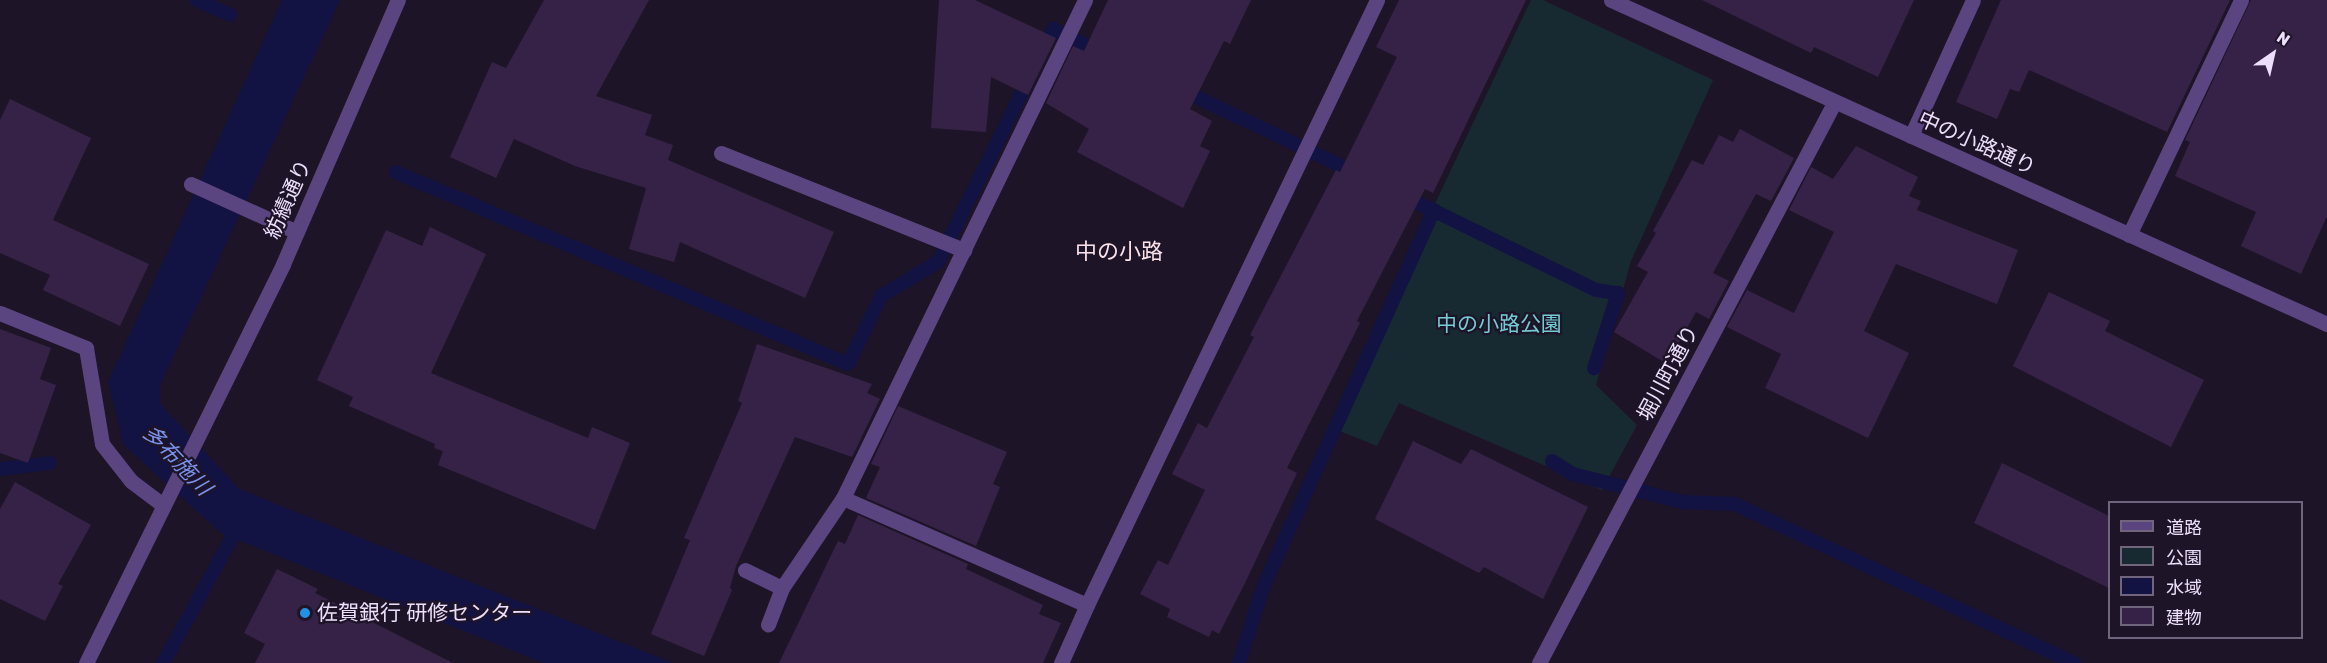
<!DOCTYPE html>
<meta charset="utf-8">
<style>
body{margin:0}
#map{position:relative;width:2327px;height:663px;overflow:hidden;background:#1e1428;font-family:Rubik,"Noto Sans JP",sans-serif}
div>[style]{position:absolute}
.green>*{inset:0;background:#182a31}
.water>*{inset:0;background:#121343}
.stream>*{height:14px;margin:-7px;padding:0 7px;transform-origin:7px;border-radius:7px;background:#121343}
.building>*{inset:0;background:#362247}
.minor>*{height:15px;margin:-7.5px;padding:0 7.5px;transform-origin:7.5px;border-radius:7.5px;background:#5b4581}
.dots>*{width:16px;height:16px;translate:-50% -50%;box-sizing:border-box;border:3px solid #1e1428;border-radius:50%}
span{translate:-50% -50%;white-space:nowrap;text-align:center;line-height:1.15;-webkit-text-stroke:4.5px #1e1428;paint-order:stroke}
.street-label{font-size:21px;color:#ecdffb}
.park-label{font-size:21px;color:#73cbd3}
.poi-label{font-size:21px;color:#ecdffb}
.left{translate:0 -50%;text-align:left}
.neighbourhood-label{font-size:22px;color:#fbe1e9}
.water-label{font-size:22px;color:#7a92ee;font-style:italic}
.legend{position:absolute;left:2108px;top:501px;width:195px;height:138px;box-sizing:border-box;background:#1e1428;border:2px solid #70657c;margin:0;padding:8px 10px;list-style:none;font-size:18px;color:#ecdffb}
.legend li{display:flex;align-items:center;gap:12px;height:30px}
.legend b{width:30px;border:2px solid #70657c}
.north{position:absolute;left:2243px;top:24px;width:60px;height:60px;-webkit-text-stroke:4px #1e1428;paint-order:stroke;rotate:34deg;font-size:16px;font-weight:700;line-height:24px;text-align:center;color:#ecdffb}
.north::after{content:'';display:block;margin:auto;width:21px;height:27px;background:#ecdffb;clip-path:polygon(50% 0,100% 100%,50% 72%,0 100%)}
</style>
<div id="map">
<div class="green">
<div style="clip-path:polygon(1531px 0,1543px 0,1713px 80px,1631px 261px,1596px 385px,1637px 425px,1602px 490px,1399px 403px,1377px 446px,1330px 427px)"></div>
</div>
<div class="water">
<div style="clip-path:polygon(282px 0,340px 0,160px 385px,160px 403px,239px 489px,673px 663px,544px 663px,221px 533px,123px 444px,108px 382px)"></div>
</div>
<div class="stream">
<div style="left:197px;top:0;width:36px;rotate:24deg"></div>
<div style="left:1042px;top:50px;width:24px;rotate:-62deg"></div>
<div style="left:1053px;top:29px;width:55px;rotate:25.6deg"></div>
<div style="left:1180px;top:89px;width:197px;rotate:25.5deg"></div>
<div style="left:396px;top:172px;width:491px;rotate:23deg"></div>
<div style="left:848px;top:364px;width:76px;rotate:-64.1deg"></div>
<div style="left:881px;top:296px;width:66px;rotate:-30.8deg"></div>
<div style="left:938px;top:262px;width:208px;rotate:-63.7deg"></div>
<div style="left:1402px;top:195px;width:216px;rotate:26.1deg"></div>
<div style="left:1596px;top:290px;width:22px;rotate:8deg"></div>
<div style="left:1618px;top:293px;width:79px;rotate:107.7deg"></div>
<div style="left:1552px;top:461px;width:25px;rotate:32deg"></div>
<div style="left:1573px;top:474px;width:114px;rotate:14.3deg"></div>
<div style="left:1683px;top:502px;width:52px;rotate:2.2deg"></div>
<div style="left:1735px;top:504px;width:375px;rotate:25.1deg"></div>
<div style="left:0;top:469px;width:50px;rotate:-6.8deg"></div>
<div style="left:163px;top:663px;width:160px;rotate:-61.2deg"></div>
<div style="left:1239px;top:663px;width:80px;rotate:-72.5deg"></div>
<div style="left:1263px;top:587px;width:414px;rotate:-65.6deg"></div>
</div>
<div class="building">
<div style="clip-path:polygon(544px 0,649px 0,596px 96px,652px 115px,645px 135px,673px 145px,668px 160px,834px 232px,805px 298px,680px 242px,674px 262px,629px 249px,646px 188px,575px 166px,514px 139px,496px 178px,450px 157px,492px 62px,506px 68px)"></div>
<div style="clip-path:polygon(939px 0,975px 0,1056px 38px,1028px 95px,991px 77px,986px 132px,931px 128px)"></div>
<div style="clip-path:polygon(1108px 0,1251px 0,1230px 44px,1224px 41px,1190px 109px,1212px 121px,1200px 146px,1210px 151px,1183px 208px,1077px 152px,1089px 129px,1046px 103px,1073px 46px,1084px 51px)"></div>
<div style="clip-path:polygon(1399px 0,1526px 0,1433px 193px,1425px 189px,1357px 321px,1360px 323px,1287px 468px,1297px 473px,1245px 583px,1219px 634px,1212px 630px,1209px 637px,1167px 617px,1170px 609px,1140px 594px,1158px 560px,1168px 565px,1205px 490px,1172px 474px,1198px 423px,1207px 428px,1254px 337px,1250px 335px,1336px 170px,1340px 172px,1397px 57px,1376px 47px)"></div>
<div style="clip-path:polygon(1702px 0,1914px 0,1878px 77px,1814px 47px,1811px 53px)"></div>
<div style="clip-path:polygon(2001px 0,2230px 0,2167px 132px,2029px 70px,2019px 92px,2010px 89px,1997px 119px,1956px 102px)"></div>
<div style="clip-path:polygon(2251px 0,2327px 0,2327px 216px,2301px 274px,2241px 246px,2256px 212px,2175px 176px,2190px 142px,2185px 140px)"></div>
<div style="clip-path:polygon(10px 99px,91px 138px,53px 220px,149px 264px,120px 326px,43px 290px,50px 275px,0 253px,0 120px)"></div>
<div style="clip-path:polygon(1740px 129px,1794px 158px,1771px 201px,1756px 194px,1713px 273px,1729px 281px,1709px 319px,1696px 312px,1667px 364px,1614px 332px,1648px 272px,1637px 266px,1656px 233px,1653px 231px,1692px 160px,1703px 165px,1719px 135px,1733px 142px)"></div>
<div style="clip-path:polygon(1856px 146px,1918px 177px,1909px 196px,1921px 201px,1917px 210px,2018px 250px,1997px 304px,1896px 264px,1864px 331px,1909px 353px,1868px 438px,1765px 388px,1781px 354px,1727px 327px,1747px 290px,1794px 313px,1834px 232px,1789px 210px,1811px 167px,1833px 179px)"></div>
<div style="clip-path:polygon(430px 227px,486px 254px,431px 373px,588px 438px,592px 427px,630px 443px,595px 530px,438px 465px,443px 451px,434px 448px,435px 444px,349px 406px,353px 397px,317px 380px,386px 230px,422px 246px)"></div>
<div style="clip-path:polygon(2049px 292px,2110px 321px,2105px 331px,2204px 380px,2171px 447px,2013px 366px)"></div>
<div style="clip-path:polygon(0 329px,51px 348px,40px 379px,56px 385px,28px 463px,0 453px)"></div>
<div style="clip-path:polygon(757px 344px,872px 384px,867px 393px,880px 399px,852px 457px,795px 437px,736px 566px,730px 588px,732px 590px,704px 656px,651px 634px,690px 540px,684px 538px,742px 403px,738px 401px)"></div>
<div style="clip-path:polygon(898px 406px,1007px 452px,993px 484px,1000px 487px,976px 546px,866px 498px,880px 467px,871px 464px)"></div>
<div style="clip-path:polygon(1413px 441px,1461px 464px,1471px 449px,1588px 507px,1543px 599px,1484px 567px,1479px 573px,1375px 519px)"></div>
<div style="clip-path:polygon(2002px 463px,2109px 516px,2109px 588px,1974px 523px)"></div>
<div style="clip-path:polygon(15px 482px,91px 525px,58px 584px,63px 586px,45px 621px,0 599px,0 509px)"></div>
<div style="clip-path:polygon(858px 515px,968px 564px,966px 569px,1043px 605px,1039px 614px,1061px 623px,1043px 663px,779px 663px,838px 541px,845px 544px)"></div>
<div style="clip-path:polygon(277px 569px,318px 589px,315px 593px,453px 663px,255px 663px,265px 644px,244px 633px)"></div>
</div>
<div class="minor">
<div style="left:1085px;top:0;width:554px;rotate:115.92deg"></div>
<div style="left:843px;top:498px;width:266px;rotate:23.7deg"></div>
<div style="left:1087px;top:605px;width:671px;rotate:-64.39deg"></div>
<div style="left:1611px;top:0;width:786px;rotate:24.35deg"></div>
<div style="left:1911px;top:136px;width:149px;rotate:-65.5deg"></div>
<div style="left:721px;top:153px;width:262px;rotate:21.8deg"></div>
<div style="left:191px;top:184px;width:116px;rotate:24.4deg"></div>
<div style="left:2129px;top:235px;width:260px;rotate:-64.5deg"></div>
<div style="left:0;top:313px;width:93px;rotate:22.1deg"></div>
<div style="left:86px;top:348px;width:97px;rotate:80.5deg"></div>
<div style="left:102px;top:444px;width:47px;rotate:51.9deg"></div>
<div style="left:131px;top:481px;width:40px;rotate:37deg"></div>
<div style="left:745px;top:570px;width:41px;rotate:25.9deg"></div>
<div style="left:782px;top:588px;width:39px;rotate:111deg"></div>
<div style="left:782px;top:588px;width:109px;rotate:-55.9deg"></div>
<div style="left:86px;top:663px;width:445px;rotate:-63.7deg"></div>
<div style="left:283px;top:264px;width:288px;rotate:-66.5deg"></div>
<div style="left:1061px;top:663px;width:64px;rotate:-65.9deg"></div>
<div style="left:1539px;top:663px;width:633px;rotate:-62.22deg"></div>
</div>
<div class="dots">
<div style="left:305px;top:613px;background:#2390e3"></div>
</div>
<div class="street-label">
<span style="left:1977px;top:143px;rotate:24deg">中の小路通り</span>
<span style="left:288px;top:199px;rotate:-66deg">紡績通り</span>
<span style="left:1668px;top:373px;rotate:-62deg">堀川町通り</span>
</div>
<div class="park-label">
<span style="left:1499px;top:324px">中の小路公園</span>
</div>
<div class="poi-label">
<span class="left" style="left:317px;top:613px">佐賀銀行 研修センター</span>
</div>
<div class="neighbourhood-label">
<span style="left:1119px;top:252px">中の小路</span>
</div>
<div class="water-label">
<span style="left:177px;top:460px;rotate:46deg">多布施川</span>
</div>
<ul class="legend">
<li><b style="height:8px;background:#5b4581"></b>道路</li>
<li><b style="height:16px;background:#182a31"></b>公園</li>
<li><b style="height:16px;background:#121343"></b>水域</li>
<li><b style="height:16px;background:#362247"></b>建物</li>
</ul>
<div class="north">N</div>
</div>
